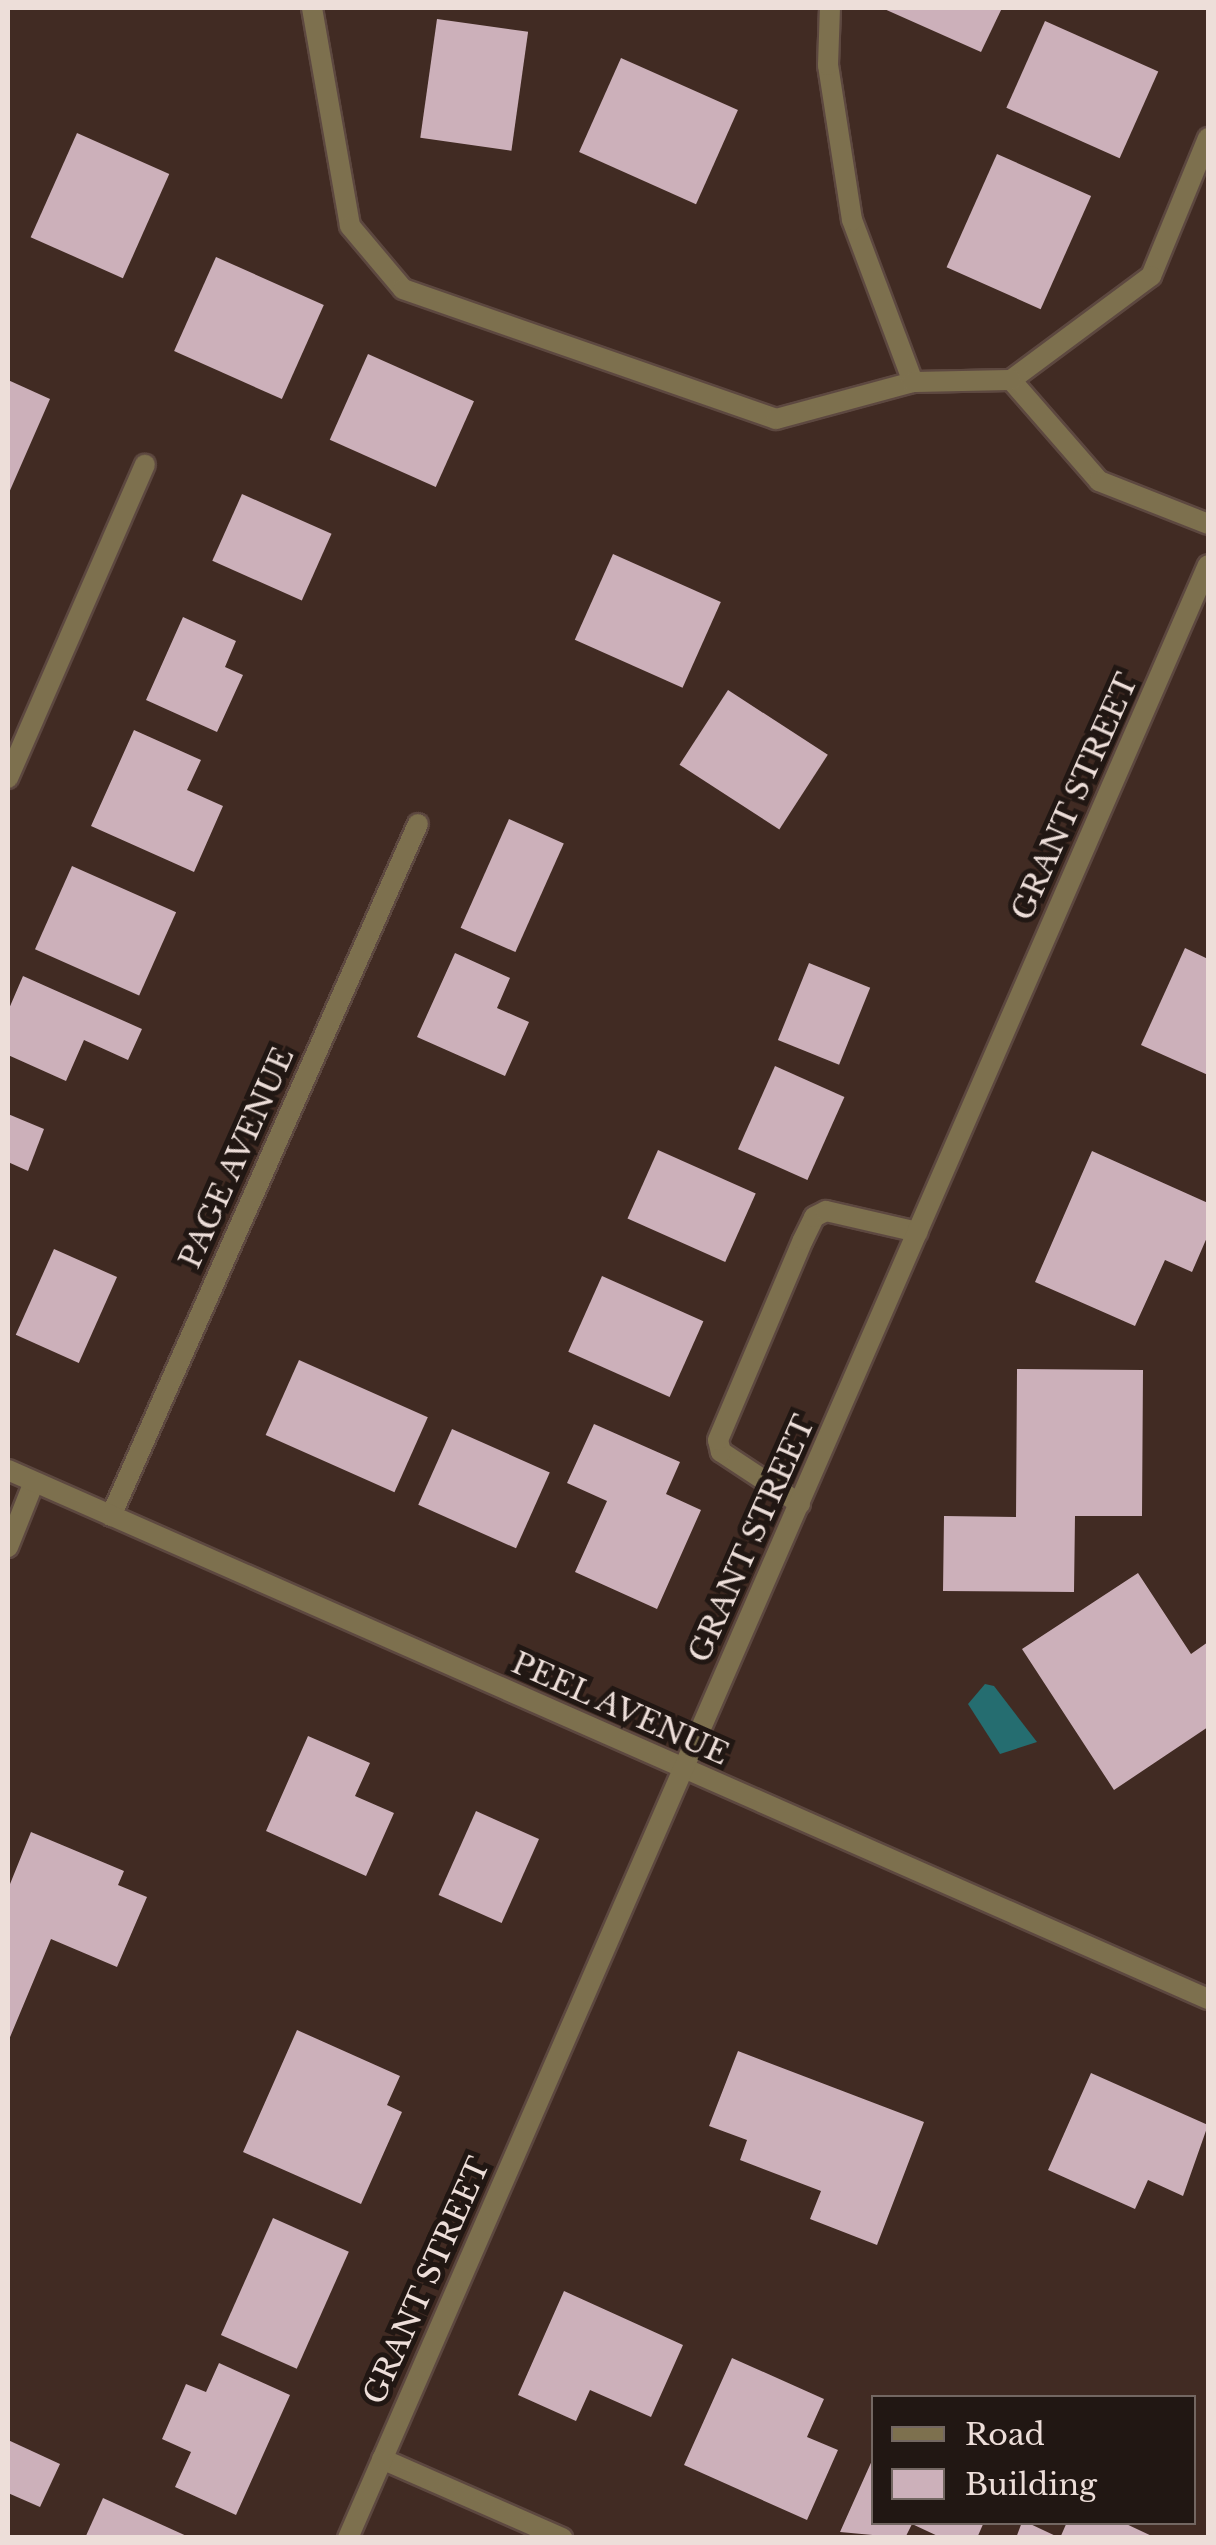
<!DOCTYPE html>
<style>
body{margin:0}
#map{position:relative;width:1216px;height:2545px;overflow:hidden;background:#412b23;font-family:"Libre Baskerville",serif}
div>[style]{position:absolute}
.water>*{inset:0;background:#256d70}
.building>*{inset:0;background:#ccb0ba;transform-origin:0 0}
.roads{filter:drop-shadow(2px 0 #5d4840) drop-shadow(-2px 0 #5d4840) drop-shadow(0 2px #5d4840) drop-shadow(0 -2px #5d4840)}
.service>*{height:20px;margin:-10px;padding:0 10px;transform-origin:10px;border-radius:10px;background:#7d704e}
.minor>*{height:20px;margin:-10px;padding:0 10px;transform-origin:10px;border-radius:10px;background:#7d704e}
.tertiary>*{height:20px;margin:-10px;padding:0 10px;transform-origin:10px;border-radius:10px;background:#7d704e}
span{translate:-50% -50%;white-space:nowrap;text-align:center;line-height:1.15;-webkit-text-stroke:10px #211713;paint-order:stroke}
.street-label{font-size:30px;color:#edded9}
.frame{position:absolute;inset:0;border:10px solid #edded9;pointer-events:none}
.legend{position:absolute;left:871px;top:2395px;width:325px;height:130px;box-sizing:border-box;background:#211713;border:2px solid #736762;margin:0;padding:12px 18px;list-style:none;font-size:30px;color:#edded9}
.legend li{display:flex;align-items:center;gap:20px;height:50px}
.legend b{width:50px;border:2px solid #736762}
</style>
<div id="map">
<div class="water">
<div style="clip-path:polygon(985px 1684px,994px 1686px,1037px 1742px,1000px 1754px,968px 1704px)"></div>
</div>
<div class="building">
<div style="clip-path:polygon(882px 8px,1002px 8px,981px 52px)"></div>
<div style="left:437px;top:19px;width:92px;height:120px;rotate:8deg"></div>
<div style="left:1045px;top:21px;width:124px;height:95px;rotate:24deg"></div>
<div style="left:621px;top:58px;width:128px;height:103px;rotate:24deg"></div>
<div style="left:77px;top:133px;width:101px;height:114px;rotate:24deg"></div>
<div style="left:997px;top:154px;width:103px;height:124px;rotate:24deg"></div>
<div style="left:216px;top:257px;width:118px;height:103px;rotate:24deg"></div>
<div style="left:368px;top:354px;width:116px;height:94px;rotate:24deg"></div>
<div style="clip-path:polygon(8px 380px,50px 399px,8px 495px)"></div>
<div style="left:242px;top:494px;width:98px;height:73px;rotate:24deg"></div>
<div style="left:613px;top:554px;width:118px;height:94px;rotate:24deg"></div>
<div style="clip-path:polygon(183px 617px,236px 641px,225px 667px,243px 675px,217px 732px,146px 700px)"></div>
<div style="left:728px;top:690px;width:119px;height:89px;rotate:33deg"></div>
<div style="clip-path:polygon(134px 730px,201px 760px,187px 790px,223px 806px,194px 872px,91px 826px)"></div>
<div style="left:509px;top:819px;width:60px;height:119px;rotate:24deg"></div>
<div style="left:72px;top:866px;width:114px;height:91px;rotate:24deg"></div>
<div style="clip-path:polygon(1185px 948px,1208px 959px,1208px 1075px,1141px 1045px)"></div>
<div style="clip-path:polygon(455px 953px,510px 978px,497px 1008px,529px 1022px,505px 1076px,417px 1037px)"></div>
<div style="left:809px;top:963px;width:66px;height:83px;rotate:22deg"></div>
<div style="clip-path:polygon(23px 976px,142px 1029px,128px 1060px,84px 1040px,66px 1081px,8px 1055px,8px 1011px)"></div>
<div style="left:775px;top:1066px;width:76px;height:91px;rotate:24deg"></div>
<div style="clip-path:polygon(8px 1114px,44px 1129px,28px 1171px,8px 1162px)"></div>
<div style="left:658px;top:1150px;width:107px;height:75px;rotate:24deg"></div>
<div style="clip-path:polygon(1092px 1151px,1208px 1203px,1208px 1235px,1192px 1272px,1165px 1260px,1135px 1326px,1035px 1282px)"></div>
<div style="left:54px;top:1249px;width:69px;height:94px;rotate:24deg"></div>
<div style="left:602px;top:1276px;width:111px;height:83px;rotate:24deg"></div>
<div style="left:299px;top:1360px;width:141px;height:82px;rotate:24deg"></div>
<div style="clip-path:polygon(1017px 1369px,1143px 1370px,1142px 1516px,1075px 1516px,1074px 1592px,943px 1591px,944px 1516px,1016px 1517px)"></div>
<div style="clip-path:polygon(594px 1424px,680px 1462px,666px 1494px,701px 1510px,657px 1609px,575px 1572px,607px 1501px,567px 1483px)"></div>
<div style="left:452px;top:1429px;width:107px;height:83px;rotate:24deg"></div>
<div style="clip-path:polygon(1138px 1573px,1191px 1654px,1208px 1642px,1208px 1727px,1114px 1790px,1022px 1649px)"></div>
<div style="clip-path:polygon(308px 1736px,370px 1763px,355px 1796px,394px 1813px,366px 1876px,266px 1831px)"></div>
<div style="left:476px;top:1811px;width:69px;height:92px;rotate:24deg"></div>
<div style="clip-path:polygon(31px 1832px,124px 1871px,118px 1885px,147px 1897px,117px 1967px,51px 1939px,8px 2042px,8px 1889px)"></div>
<div style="clip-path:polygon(297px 2030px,400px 2076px,387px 2105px,402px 2112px,361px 2204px,243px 2152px)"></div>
<div style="clip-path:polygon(738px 2051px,924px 2122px,877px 2245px,810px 2219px,821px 2191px,740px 2160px,747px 2140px,709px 2126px)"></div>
<div style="clip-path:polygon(1091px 2073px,1208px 2125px,1183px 2196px,1148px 2180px,1135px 2209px,1048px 2170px)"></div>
<div style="left:273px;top:2218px;width:83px;height:128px;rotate:24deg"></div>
<div style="clip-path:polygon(564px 2291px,683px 2345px,651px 2417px,590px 2390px,576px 2421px,518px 2395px)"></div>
<div style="clip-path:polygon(732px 2358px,824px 2399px,807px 2437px,838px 2450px,807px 2520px,684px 2465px)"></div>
<div style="clip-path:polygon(219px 2363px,290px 2395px,236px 2515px,175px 2487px,191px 2452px,162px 2439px,186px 2384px,206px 2392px)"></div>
<div style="clip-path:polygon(8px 2440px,60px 2464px,40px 2507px,8px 2493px)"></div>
<div style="clip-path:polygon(874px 2456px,874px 2522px,984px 2522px,977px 2538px,942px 2538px,912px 2524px,905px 2538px,840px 2532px)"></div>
<div style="clip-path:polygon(103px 2498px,191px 2538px,85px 2538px)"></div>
<div style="clip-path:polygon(1022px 2522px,1026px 2522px,1060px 2538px,1016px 2538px)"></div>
<div style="clip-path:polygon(1067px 2522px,1122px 2522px,1156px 2538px,1060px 2538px)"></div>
</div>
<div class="roads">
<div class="service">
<div style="left:312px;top:8px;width:221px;rotate:80.1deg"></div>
<div style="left:350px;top:226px;width:82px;rotate:49.9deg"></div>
<div style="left:403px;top:289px;width:395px;rotate:19.2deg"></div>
<div style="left:776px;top:419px;width:142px;rotate:-15.1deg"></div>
<div style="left:913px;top:382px;width:173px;rotate:-110.6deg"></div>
<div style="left:852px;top:220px;width:157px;rotate:-98.8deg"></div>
<div style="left:828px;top:65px;width:57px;rotate:-88deg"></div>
<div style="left:1208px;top:138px;width:149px;rotate:112.4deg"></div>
<div style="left:1151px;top:276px;width:174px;rotate:143.4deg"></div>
<div style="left:1011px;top:380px;width:134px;rotate:48.9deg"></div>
<div style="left:1099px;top:481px;width:117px;rotate:21.5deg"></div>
<div style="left:913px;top:382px;width:98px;rotate:-1.2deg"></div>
<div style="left:800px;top:1504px;width:95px;rotate:-146.6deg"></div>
<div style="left:721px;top:1452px;width:12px;rotate:-104deg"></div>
<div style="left:718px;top:1440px;width:217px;rotate:-67deg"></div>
<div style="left:803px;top:1240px;width:25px;rotate:-64deg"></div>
<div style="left:814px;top:1217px;width:13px;rotate:-27deg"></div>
<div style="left:826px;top:1211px;width:94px;rotate:12.9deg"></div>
</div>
<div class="minor">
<div style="left:8px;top:778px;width:342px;rotate:-66.4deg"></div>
<div style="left:111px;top:1516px;width:757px;rotate:-66.08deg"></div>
<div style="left:8px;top:1547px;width:70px;rotate:-68.2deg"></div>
<div style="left:382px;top:2459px;width:197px;rotate:23.7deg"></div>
</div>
<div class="tertiary">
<div style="left:8px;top:1470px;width:1311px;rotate:23.79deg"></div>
<div style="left:348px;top:2538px;width:2152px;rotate:-66.45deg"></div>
</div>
</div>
<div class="street-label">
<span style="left:1075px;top:797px;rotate:-66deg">GRANT STREET</span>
<span style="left:237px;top:1158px;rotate:-66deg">PAGE AVENUE</span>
<span style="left:752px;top:1539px;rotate:-66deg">GRANT STREET</span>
<span style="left:620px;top:1709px;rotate:24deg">PEEL AVENUE</span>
<span style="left:427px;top:2281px;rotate:-66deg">GRANT STREET</span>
</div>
<div class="frame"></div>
<ul class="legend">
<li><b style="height:12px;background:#7d704e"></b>Road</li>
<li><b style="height:28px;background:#ccb0ba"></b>Building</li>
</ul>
</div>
